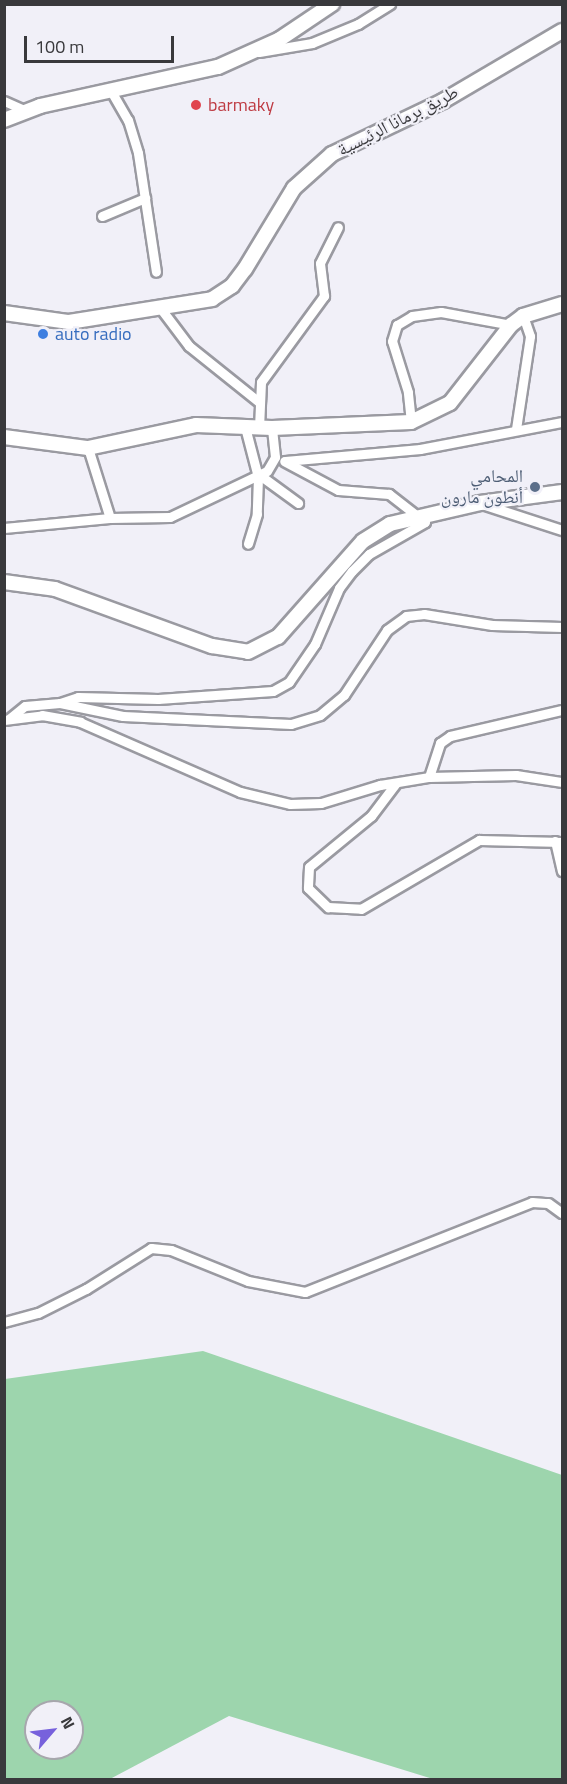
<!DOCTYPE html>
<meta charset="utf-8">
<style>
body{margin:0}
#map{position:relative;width:567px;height:1784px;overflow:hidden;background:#f1f0f8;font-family:"Titillium Web","Noto Naskh Arabic",sans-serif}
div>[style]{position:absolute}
.green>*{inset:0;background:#9dd5ad}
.roads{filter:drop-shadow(2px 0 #9a9aa1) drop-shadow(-2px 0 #9a9aa1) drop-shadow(0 2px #9a9aa1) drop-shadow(0 -2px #9a9aa1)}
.street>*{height:9px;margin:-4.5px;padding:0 4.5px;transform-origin:4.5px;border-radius:4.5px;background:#fff}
.secondary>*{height:14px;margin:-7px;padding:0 7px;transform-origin:7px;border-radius:7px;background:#fff}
.dots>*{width:16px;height:16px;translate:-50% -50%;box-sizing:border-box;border:3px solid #f1f0f8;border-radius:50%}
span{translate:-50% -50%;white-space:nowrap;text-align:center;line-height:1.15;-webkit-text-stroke:4.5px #f1f0f8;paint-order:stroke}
.health-label{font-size:18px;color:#be3a42}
.left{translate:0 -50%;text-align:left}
.street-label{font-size:18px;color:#39393c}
.shop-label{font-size:18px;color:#366cbe}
.service-label{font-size:18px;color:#4e5e75}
.right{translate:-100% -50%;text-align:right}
.frame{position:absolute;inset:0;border:6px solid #39393c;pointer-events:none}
.north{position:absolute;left:24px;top:1700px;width:60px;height:60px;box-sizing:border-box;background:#f1f0f8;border:2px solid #a7a7ad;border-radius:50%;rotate:62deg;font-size:16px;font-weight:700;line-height:24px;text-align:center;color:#39393c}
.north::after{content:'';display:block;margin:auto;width:21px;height:27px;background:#7761dc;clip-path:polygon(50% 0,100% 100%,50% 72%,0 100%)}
.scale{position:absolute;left:24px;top:36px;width:150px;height:27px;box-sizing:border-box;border:3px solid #39393c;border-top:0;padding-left:8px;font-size:18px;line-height:21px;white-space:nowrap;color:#39393c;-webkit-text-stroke:4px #f1f0f8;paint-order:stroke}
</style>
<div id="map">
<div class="green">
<div style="clip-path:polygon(evenodd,203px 1351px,562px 1475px,562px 1779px,433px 1779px,229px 1716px,110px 1779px,5px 1779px,5px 1379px,203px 1351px,36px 1712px,72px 1712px,72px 1748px,36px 1748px,36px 1712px)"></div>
</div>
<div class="roads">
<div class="street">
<div style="left:259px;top:52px;width:54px;rotate:-9.6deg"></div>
<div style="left:312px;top:43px;width:50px;rotate:-22.4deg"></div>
<div style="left:358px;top:24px;width:38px;rotate:-32deg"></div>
<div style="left:111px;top:91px;width:34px;rotate:60deg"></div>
<div style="left:128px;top:120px;width:34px;rotate:73deg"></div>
<div style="left:138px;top:153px;width:120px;rotate:81.4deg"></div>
<div style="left:4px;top:101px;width:24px;rotate:24deg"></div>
<div style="left:102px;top:216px;width:47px;rotate:-22.7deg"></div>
<div style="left:161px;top:309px;width:46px;rotate:52.9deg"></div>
<div style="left:189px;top:346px;width:90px;rotate:38.7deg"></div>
<div style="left:411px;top:422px;width:30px;rotate:-96deg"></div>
<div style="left:408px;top:392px;width:53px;rotate:-107.4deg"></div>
<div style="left:392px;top:341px;width:17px;rotate:-73deg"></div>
<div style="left:397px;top:325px;width:17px;rotate:-31deg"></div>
<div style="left:412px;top:316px;width:29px;rotate:-8deg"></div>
<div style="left:441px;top:312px;width:71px;rotate:10.5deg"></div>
<div style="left:245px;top:427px;width:52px;rotate:75.4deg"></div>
<div style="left:258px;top:477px;width:37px;rotate:92deg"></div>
<div style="left:257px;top:514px;width:31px;rotate:107deg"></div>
<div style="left:259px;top:428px;width:46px;rotate:-87.5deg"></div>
<div style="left:261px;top:382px;width:107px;rotate:-53.8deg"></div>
<div style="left:324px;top:296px;width:33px;rotate:-97deg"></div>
<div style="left:320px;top:263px;width:40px;rotate:-63.4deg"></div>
<div style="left:516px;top:429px;width:94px;rotate:-81.4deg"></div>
<div style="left:530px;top:336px;width:21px;rotate:-109deg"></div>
<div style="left:88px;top:448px;width:73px;rotate:72.6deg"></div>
<div style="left:285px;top:461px;width:136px;rotate:-5.1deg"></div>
<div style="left:420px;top:449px;width:145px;rotate:-10.8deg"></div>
<div style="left:261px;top:476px;width:46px;rotate:36.1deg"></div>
<div style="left:482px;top:504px;width:84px;rotate:18deg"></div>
<div style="left:4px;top:528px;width:106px;rotate:-5.4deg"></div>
<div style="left:110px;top:518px;width:60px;rotate:-1deg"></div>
<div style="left:170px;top:517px;width:107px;rotate:-25.4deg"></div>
<div style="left:267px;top:471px;width:16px;rotate:-60deg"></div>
<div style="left:275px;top:457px;width:29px;rotate:-96deg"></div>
<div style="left:60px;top:703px;width:19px;rotate:-18deg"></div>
<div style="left:78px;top:697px;width:80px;rotate:1.4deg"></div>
<div style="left:158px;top:699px;width:115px;rotate:-4deg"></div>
<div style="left:273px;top:691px;width:18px;rotate:-29deg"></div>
<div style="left:289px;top:682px;width:46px;rotate:-55.6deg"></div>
<div style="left:315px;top:644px;width:61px;rotate:-66.8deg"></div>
<div style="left:339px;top:588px;width:21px;rotate:-53deg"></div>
<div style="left:352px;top:571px;width:24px;rotate:-45deg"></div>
<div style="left:369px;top:554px;width:64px;rotate:-29.7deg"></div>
<div style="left:425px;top:522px;width:46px;rotate:-142.1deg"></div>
<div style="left:389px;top:494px;width:51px;rotate:-175.5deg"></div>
<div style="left:338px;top:490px;width:61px;rotate:-151.8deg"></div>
<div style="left:10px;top:718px;width:19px;rotate:-39deg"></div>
<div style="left:25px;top:706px;width:35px;rotate:-5deg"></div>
<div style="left:60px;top:703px;width:64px;rotate:11.7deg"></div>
<div style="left:123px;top:716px;width:168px;rotate:2.7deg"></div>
<div style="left:291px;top:724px;width:30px;rotate:-17deg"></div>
<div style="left:320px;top:715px;width:31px;rotate:-40deg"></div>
<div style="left:344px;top:695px;width:78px;rotate:-56.5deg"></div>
<div style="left:387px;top:630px;width:24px;rotate:-36deg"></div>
<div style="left:406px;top:616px;width:18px;rotate:-6deg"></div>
<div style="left:424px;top:614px;width:69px;rotate:9.2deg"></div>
<div style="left:492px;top:625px;width:70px;rotate:1.6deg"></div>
<div style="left:4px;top:720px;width:38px;rotate:-7deg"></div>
<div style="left:42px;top:715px;width:39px;rotate:10deg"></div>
<div style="left:80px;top:722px;width:175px;rotate:23.6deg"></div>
<div style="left:240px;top:792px;width:51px;rotate:13.5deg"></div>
<div style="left:290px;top:804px;width:31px;rotate:-2deg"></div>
<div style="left:321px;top:803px;width:62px;rotate:-17deg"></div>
<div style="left:380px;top:785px;width:50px;rotate:-9.3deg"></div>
<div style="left:429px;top:777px;width:87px;rotate:-1.3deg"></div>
<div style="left:516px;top:775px;width:47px;rotate:8.7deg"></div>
<div style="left:429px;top:777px;width:36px;rotate:-72deg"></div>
<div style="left:440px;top:743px;width:12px;rotate:-35deg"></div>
<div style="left:450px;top:736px;width:115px;rotate:-13.1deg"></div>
<div style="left:396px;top:783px;width:41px;rotate:127.1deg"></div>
<div style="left:371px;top:816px;width:80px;rotate:140.6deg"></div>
<div style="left:309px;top:867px;width:21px;rotate:93deg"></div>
<div style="left:308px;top:888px;width:28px;rotate:44deg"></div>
<div style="left:328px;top:907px;width:33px;rotate:3deg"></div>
<div style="left:361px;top:909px;width:137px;rotate:-30.3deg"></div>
<div style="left:479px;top:840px;width:83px;rotate:1.4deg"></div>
<div style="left:555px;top:841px;width:31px;rotate:77deg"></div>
<div style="left:4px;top:1322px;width:35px;rotate:-15deg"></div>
<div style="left:38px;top:1313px;width:54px;rotate:-26.6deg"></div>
<div style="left:86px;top:1289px;width:77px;rotate:-32.2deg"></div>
<div style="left:151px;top:1248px;width:20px;rotate:6deg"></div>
<div style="left:171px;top:1250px;width:83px;rotate:21.9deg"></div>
<div style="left:248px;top:1281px;width:58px;rotate:10.9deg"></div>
<div style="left:305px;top:1292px;width:244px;rotate:-21.6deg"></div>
<div style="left:532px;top:1202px;width:16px;rotate:4deg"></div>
<div style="left:548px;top:1203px;width:17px;rotate:36deg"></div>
</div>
<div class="secondary">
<div style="left:4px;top:120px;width:39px;rotate:-21deg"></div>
<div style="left:40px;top:106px;width:182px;rotate:-12.4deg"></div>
<div style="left:218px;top:67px;width:68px;rotate:-24.3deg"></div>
<div style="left:280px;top:39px;width:63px;rotate:-33.9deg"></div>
<div style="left:4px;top:313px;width:66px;rotate:7.9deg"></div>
<div style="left:69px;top:322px;width:145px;rotate:-9.1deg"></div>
<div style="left:212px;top:299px;width:24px;rotate:-33deg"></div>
<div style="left:232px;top:286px;width:21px;rotate:-53deg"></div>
<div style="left:245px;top:269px;width:95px;rotate:-58.8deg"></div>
<div style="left:294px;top:188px;width:51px;rotate:-41.8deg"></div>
<div style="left:332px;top:154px;width:123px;rotate:-25.5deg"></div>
<div style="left:443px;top:101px;width:138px;rotate:-30.5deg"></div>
<div style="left:4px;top:437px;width:85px;rotate:7.5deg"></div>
<div style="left:88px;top:448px;width:110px;rotate:-12deg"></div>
<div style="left:196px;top:425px;width:76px;rotate:2.3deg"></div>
<div style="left:272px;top:428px;width:139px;rotate:-2.5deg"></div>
<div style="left:411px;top:422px;width:43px;rotate:-26deg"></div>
<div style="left:450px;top:403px;width:99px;rotate:-52deg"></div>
<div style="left:511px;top:325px;width:15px;rotate:-37deg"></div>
<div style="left:523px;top:316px;width:41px;rotate:-17.1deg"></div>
<div style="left:4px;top:582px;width:51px;rotate:7.8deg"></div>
<div style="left:55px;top:589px;width:167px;rotate:20deg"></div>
<div style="left:212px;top:646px;width:36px;rotate:9deg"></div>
<div style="left:248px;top:652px;width:34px;rotate:-27deg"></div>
<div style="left:278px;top:637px;width:128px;rotate:-48.5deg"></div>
<div style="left:363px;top:541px;width:32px;rotate:-32deg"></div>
<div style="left:390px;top:524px;width:92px;rotate:-13.1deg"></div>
<div style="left:480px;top:503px;width:83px;rotate:-7.6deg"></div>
</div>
</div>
<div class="dots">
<div style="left:196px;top:105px;background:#e0444e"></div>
<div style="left:43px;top:334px;background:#3f7fe0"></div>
<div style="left:535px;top:487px;background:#5c6f8a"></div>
</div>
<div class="health-label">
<span class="left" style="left:208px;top:105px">barmaky</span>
</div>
<div class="street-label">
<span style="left:398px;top:121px;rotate:-27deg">طريق برمانا الرئيسية</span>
</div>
<div class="shop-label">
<span class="left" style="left:55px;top:334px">auto radio</span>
</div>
<div class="service-label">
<span class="right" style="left:523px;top:487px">المحامي<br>أنطون مارون</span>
</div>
<div class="frame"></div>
<div class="north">N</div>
<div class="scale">100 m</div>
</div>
